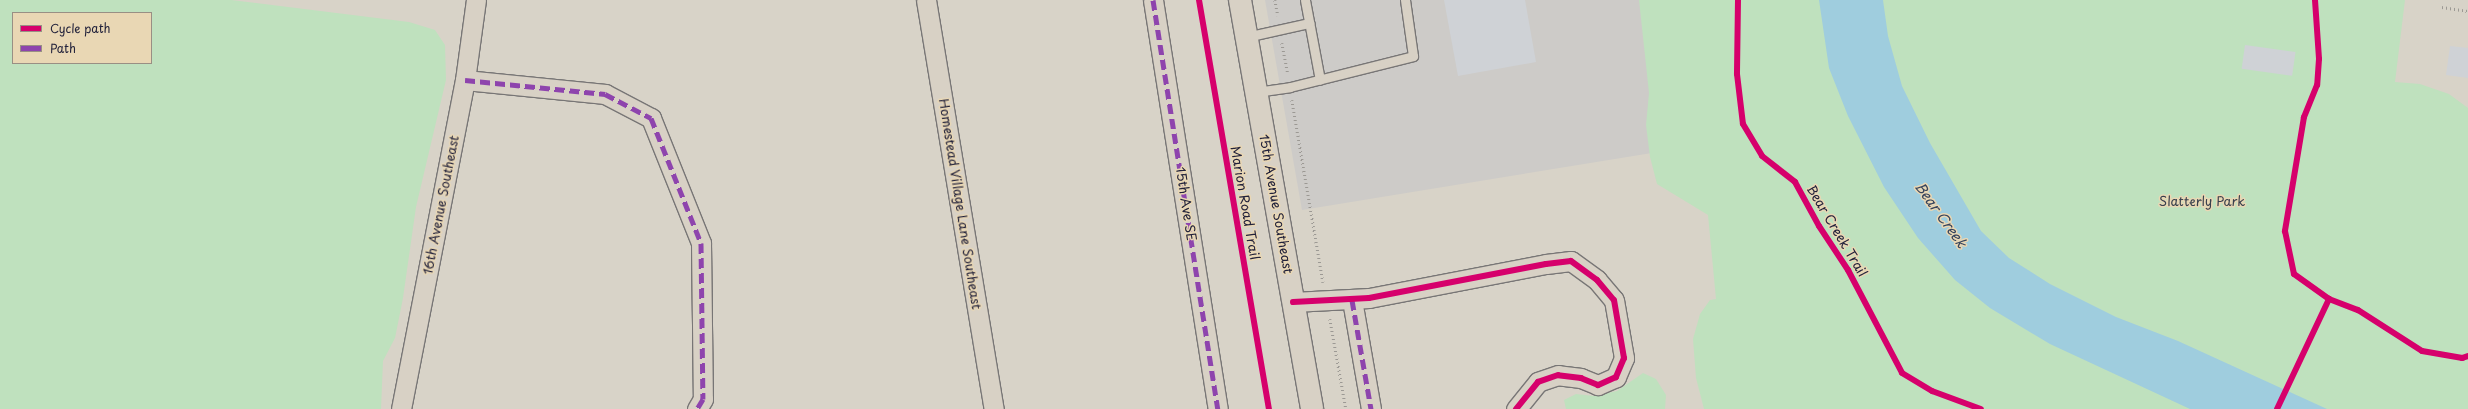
<!DOCTYPE html>
<style>
body{margin:0}
#map{position:relative;width:2468px;height:409px;overflow:hidden;background:#d8d3c8;font-family:"Playpen Sans",sans-serif}
div>[style]{position:absolute}
.built>*{inset:0;background:#cdcbc8}
.green>*{inset:0;background:#bfe1be}
.water>*{inset:0;background:#9fcdde}
.building>*{inset:0;background:#cfd2d6;transform-origin:0 0}
.path>*{height:2.5px;margin-top:-1.25px;transform-origin:0;background:repeating-linear-gradient(90deg,#9c9994 0 1px,transparent 0 4px)}
.roads{filter:drop-shadow(1px 0 #787676) drop-shadow(-1px 0 #787676) drop-shadow(0 1px #787676) drop-shadow(0 -1px #787676)}
.service>*{height:9px;margin:-4.5px;padding:0 4.5px;transform-origin:4.5px;border-radius:4.5px;background:#d8d1c5}
.minor>*{height:19px;margin:-9.5px;padding:0 9.5px;transform-origin:9.5px;border-radius:9.5px;background:#d8d1c5}
.secondary>*{height:22px;margin:-11px;padding:0 11px;transform-origin:11px;border-radius:11px;background:#d8d1c5}
.quiet>*{height:5px;margin-top:-2.5px;transform-origin:0;background:repeating-linear-gradient(90deg,#8e44ad 0 10px,transparent 0 15px)}
.cycleway>*{height:6px;margin:-3px;padding:0 3px;transform-origin:3px;border-radius:3px;background:#d6006c}
span{translate:-50% -50%;white-space:nowrap;text-align:center;line-height:1.15;-webkit-text-stroke:3px #e9d7b4;paint-order:stroke}
.park-label{font-size:13px;color:#37404d}
.street-label{font-size:13px;color:#22223b}
.water-label{font-size:14px;color:#36445d;font-style:italic}
.legend{position:absolute;left:12px;top:12px;width:140px;height:52px;box-sizing:border-box;background:#e9d7b4;border:1px solid #998f84;margin:0;padding:5px 7px;list-style:none;font-size:12px;color:#22223b}
.legend li{display:flex;align-items:center;gap:8px;height:20px}
.legend b{width:20px;border:1px solid #998f84}
</style>
<div id="map">
<div class="built">
<div style="clip-path:polygon(1265px 0,1669px 0,1701px 145px,1302px 210px)"></div>
</div>
<div class="green">
<div style="clip-path:polygon(evenodd,0 0,231px 0,409px 22px,435px 30px,445px 45px,446px 80px,416px 207px,403px 298px,395px 338px,383px 361px,381px 409px,0 409px,0 0,13px 13px,151px 13px,151px 63px,13px 63px,13px 13px)"></div>
<div style="clip-path:polygon(1639px 0,2405px 0,2395px 82px,2420px 84px,2449px 94px,2468px 108px,2468px 409px,1704px 409px,1696px 378px,1693px 339px,1700px 314px,1710px 300px,1716px 299px,1708px 215px,1657px 184px,1650px 157px,1646px 125px,1649px 93px)"></div>
<div style="clip-path:polygon(1643px 373px,1656px 379px,1666px 395px,1665px 409px,1566px 409px,1564px 400px,1576px 394px,1594px 396px,1617px 391px)"></div>
</div>
<div class="water">
<div style="clip-path:polygon(1819px 0,1883px 0,1888px 36px,1902px 86px,1930px 143px,1981px 231px,2009px 258px,2050px 284px,2116px 317px,2178px 341px,2327px 409px,2190px 409px,2050px 344px,1990px 308px,1955px 280px,1918px 238px,1884px 187px,1848px 116px,1829px 68px)"></div>
</div>
<div class="building">
<div style="clip-path:polygon(1444px 0,1525px 0,1536px 62px,1458px 76px)"></div>
<div style="left:2245px;top:45px;width:51px;height:24px;rotate:8deg"></div>
<div style="clip-path:polygon(2450px 46px,2468px 48px,2468px 78px,2446px 75px)"></div>
</div>
<div class="path">
<div style="left:1275px;top:0;width:16px;rotate:79deg"></div>
<div style="left:2442px;top:7px;width:26px;rotate:9deg"></div>
<div style="left:1282px;top:43px;width:31px;rotate:79deg"></div>
<div style="left:1292px;top:100px;width:185px;rotate:80.3deg"></div>
<div style="left:1330px;top:319px;width:91px;rotate:79.9deg"></div>
</div>
<div class="roads">
<div class="service">
<div style="left:1305px;top:0;width:81px;rotate:79.4deg"></div>
<div style="left:1246px;top:37px;width:65px;rotate:-12.5deg"></div>
<div style="left:1256px;top:92px;width:34px;rotate:-8deg"></div>
<div style="left:1290px;top:87px;width:127px;rotate:-14.1deg"></div>
<div style="left:1413px;top:56px;width:57px;rotate:-98.1deg"></div>
</div>
<div class="minor">
<div style="left:926px;top:0;width:415px;rotate:80.6deg"></div>
<div style="left:1153px;top:0;width:414px;rotate:81deg"></div>
<div style="left:465px;top:80px;width:141px;rotate:5.7deg"></div>
<div style="left:605px;top:94px;width:52px;rotate:27.6deg"></div>
<div style="left:651px;top:118px;width:135px;rotate:68.2deg"></div>
<div style="left:701px;top:243px;width:156px;rotate:89.3deg"></div>
<div style="left:703px;top:399px;width:12px;rotate:121deg"></div>
<div style="left:1352px;top:300px;width:111px;rotate:80.1deg"></div>
<div style="left:1293px;top:302px;width:76px;rotate:-3deg"></div>
<div style="left:1369px;top:298px;width:180px;rotate:-10.9deg"></div>
<div style="left:1546px;top:264px;width:25px;rotate:-7deg"></div>
<div style="left:1571px;top:261px;width:32px;rotate:36deg"></div>
<div style="left:1597px;top:280px;width:26px;rotate:50deg"></div>
<div style="left:1614px;top:300px;width:59px;rotate:80.2deg"></div>
<div style="left:1624px;top:358px;width:21px;rotate:113deg"></div>
<div style="left:1616px;top:377px;width:20px;rotate:156deg"></div>
<div style="left:1598px;top:385px;width:18px;rotate:-158deg"></div>
<div style="left:1581px;top:378px;width:23px;rotate:-173deg"></div>
<div style="left:1558px;top:375px;width:21px;rotate:161deg"></div>
<div style="left:1538px;top:382px;width:35px;rotate:129deg"></div>
<div style="left:401px;top:409px;width:335px;rotate:-79deg"></div>
<div style="left:465px;top:80px;width:81px;rotate:-82.2deg"></div>
</div>
<div class="secondary">
<div style="left:1240px;top:0;width:415px;rotate:80deg"></div>
</div>
</div>
<div class="quiet">
<div style="left:1153px;top:0;width:414px;rotate:81deg"></div>
<div style="left:465px;top:80px;width:141px;rotate:5.7deg"></div>
<div style="left:605px;top:94px;width:52px;rotate:27.6deg"></div>
<div style="left:651px;top:118px;width:135px;rotate:68.2deg"></div>
<div style="left:701px;top:243px;width:156px;rotate:89.3deg"></div>
<div style="left:703px;top:399px;width:12px;rotate:121deg"></div>
<div style="left:1352px;top:300px;width:111px;rotate:80.1deg"></div>
</div>
<div class="cycleway">
<div style="left:1199px;top:0;width:415px;rotate:80.3deg"></div>
<div style="left:1738px;top:0;width:74px;rotate:90.8deg"></div>
<div style="left:1737px;top:74px;width:50px;rotate:83.2deg"></div>
<div style="left:1743px;top:124px;width:37px;rotate:59deg"></div>
<div style="left:1762px;top:156px;width:42px;rotate:38.2deg"></div>
<div style="left:1795px;top:182px;width:50px;rotate:61.4deg"></div>
<div style="left:1819px;top:226px;width:53px;rotate:56.6deg"></div>
<div style="left:1848px;top:270px;width:116px;rotate:62.3deg"></div>
<div style="left:1902px;top:373px;width:35px;rotate:31deg"></div>
<div style="left:1932px;top:391px;width:52px;rotate:20.2deg"></div>
<div style="left:2315px;top:0;width:59px;rotate:86.1deg"></div>
<div style="left:2319px;top:59px;width:26px;rotate:94deg"></div>
<div style="left:2317px;top:85px;width:35px;rotate:112deg"></div>
<div style="left:2304px;top:117px;width:116px;rotate:99.5deg"></div>
<div style="left:2285px;top:231px;width:44px;rotate:78.2deg"></div>
<div style="left:2294px;top:274px;width:43px;rotate:35.5deg"></div>
<div style="left:2329px;top:299px;width:31px;rotate:21deg"></div>
<div style="left:2358px;top:310px;width:76px;rotate:32.6deg"></div>
<div style="left:2422px;top:351px;width:41px;rotate:9.9deg"></div>
<div style="left:2462px;top:358px;width:6px;rotate:-18deg"></div>
<div style="left:1293px;top:302px;width:76px;rotate:-3deg"></div>
<div style="left:1369px;top:298px;width:180px;rotate:-10.9deg"></div>
<div style="left:1546px;top:264px;width:25px;rotate:-7deg"></div>
<div style="left:1571px;top:261px;width:32px;rotate:36deg"></div>
<div style="left:1597px;top:280px;width:26px;rotate:50deg"></div>
<div style="left:1614px;top:300px;width:59px;rotate:80.2deg"></div>
<div style="left:1624px;top:358px;width:21px;rotate:113deg"></div>
<div style="left:1616px;top:377px;width:20px;rotate:156deg"></div>
<div style="left:1598px;top:385px;width:18px;rotate:-158deg"></div>
<div style="left:1581px;top:378px;width:23px;rotate:-173deg"></div>
<div style="left:1558px;top:375px;width:21px;rotate:161deg"></div>
<div style="left:1538px;top:382px;width:35px;rotate:129deg"></div>
<div style="left:2277px;top:409px;width:122px;rotate:-64.7deg"></div>
</div>
<div class="park-label">
<span style="left:2202px;top:201px">Slatterly Park</span>
</div>
<div class="street-label">
<span style="left:1245px;top:203px;rotate:80deg">Marion Road Trail</span>
<span style="left:960px;top:204px;rotate:81deg">Homestead Village Lane Southeast</span>
<span style="left:1186px;top:204px;rotate:81deg">15th Ave SE</span>
<span style="left:1276px;top:204px;rotate:80deg">15th Avenue Southeast</span>
<span style="left:441px;top:205px;rotate:-79deg">16th Avenue Southeast</span>
<span style="left:1837px;top:231px;rotate:59deg">Bear Creek Trail</span>
</div>
<div class="water-label">
<span style="left:1941px;top:215px;rotate:54deg">Bear Creek</span>
</div>
<ul class="legend">
<li><b style="height:5px;background:#d6006c"></b>Cycle path</li>
<li><b style="height:5px;background:#8e44ad"></b>Path</li>
</ul>
</div>
